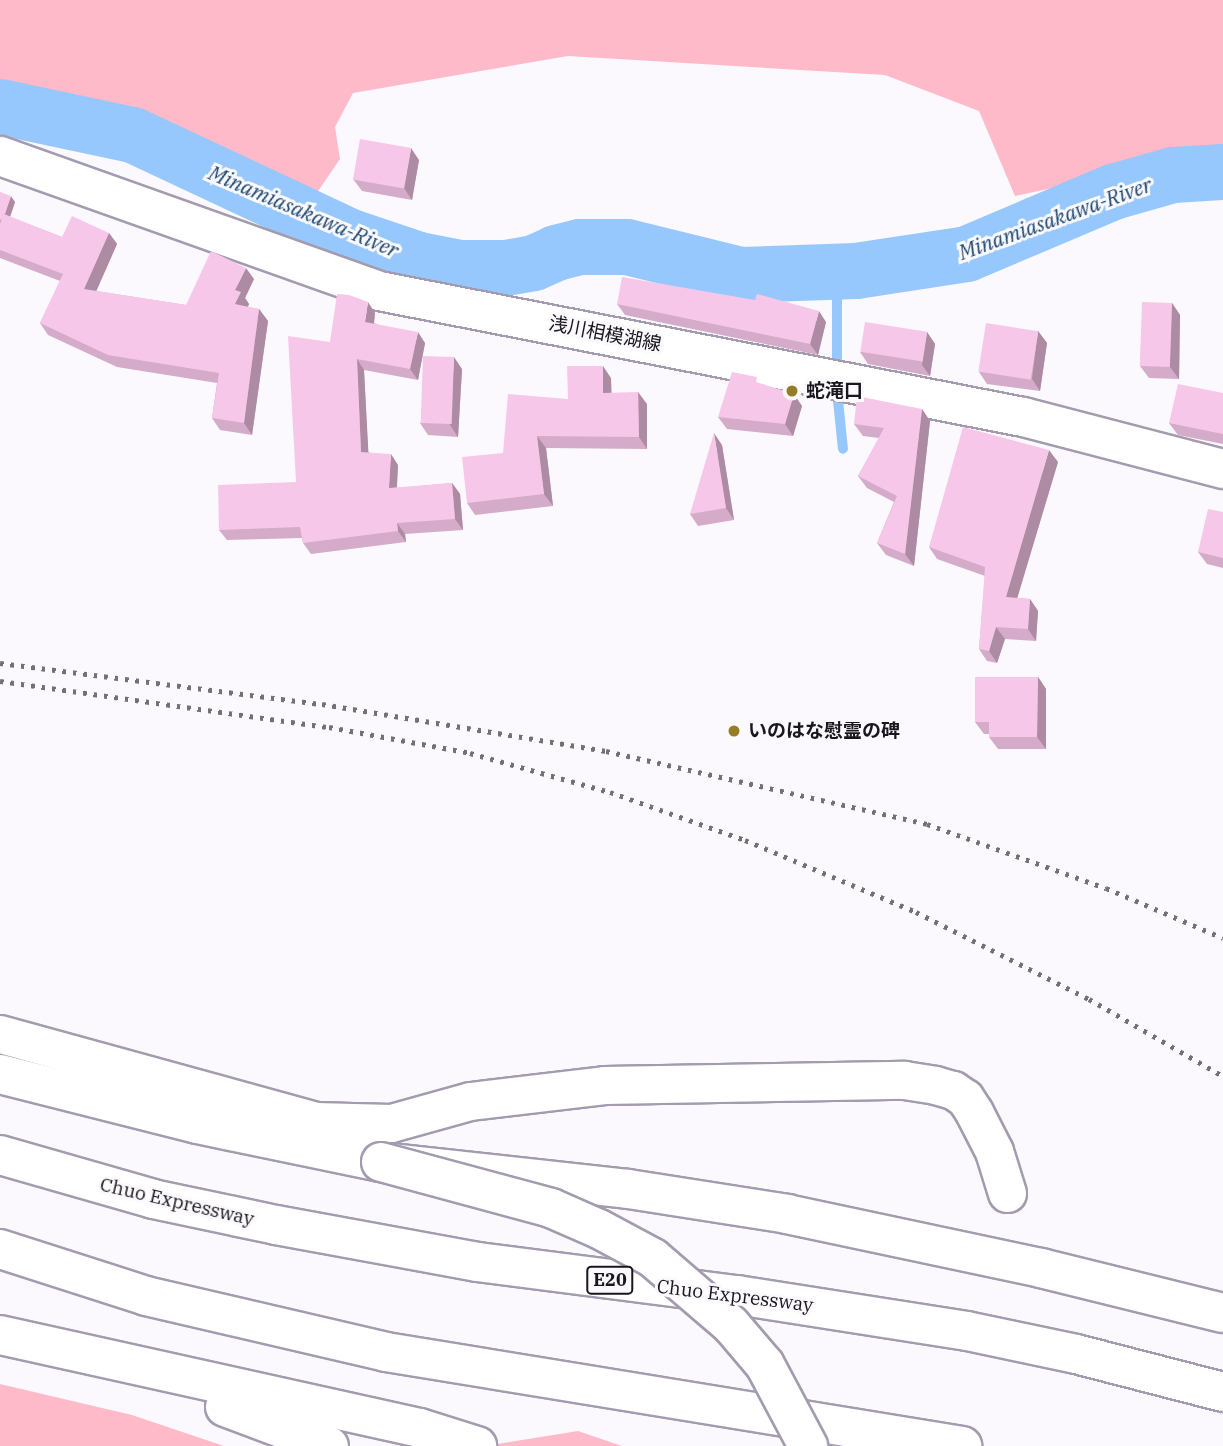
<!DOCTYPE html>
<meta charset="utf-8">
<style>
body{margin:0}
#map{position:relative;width:1223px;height:1446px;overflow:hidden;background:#fbf9fd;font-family:"IBM Plex Serif","Noto Sans JP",serif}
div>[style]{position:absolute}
.green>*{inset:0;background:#febac8}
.stream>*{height:10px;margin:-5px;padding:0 5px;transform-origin:5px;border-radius:5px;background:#96c8fd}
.river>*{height:56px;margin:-28px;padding:0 28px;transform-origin:28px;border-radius:28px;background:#96c8fd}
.roads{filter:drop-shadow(2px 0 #a49bae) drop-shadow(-2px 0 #a49bae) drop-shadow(0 2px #a49bae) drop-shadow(0 -2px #a49bae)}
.minor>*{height:37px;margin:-18.5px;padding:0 18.5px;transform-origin:18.5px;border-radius:18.5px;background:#fff}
.secondary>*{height:38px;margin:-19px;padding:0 19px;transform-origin:19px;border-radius:19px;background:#fff}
.motorway>*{height:38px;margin:-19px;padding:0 19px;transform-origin:19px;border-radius:19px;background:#fff}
.rail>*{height:5px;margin-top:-2.5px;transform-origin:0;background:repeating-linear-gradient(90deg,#737177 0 3.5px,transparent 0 10.5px)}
.bridges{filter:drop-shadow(2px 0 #a49bae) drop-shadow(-2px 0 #a49bae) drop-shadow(0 2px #a49bae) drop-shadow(0 -2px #a49bae)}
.motorway-bridge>*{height:38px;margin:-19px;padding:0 19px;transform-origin:19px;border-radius:19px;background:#fff}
.wall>*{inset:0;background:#d4abc8}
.shaded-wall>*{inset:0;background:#ad8ba3}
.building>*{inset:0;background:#f7c7e9;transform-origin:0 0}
.dots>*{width:19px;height:19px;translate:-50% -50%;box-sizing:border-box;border:4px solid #fbf9fd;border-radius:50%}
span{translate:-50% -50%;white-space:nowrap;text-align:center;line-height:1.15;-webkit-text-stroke:6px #fbf9fd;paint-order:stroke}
.shield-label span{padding:2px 5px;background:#fbf9fd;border:2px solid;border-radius:5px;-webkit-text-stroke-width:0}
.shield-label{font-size:18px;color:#19161d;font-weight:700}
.street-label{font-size:19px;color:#19161d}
.poi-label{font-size:19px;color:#19161d;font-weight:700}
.left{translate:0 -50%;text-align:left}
.water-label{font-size:21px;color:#17446e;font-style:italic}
</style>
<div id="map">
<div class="green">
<div style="clip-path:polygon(0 0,1223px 0,1223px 152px,1015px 196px,979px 111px,885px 75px,568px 56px,353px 93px,335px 127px,340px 159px,314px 197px,194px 141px,0 116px)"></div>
<div style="clip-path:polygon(0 1384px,132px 1415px,224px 1446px,0 1446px)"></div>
<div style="clip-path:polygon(578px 1431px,622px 1446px,485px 1446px)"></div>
</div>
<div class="stream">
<div style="left:837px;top:271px;width:97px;rotate:90deg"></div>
<div style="left:837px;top:391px;width:58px;rotate:84.1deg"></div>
</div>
<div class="river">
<div style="left:0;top:107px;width:136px;rotate:11.9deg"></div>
<div style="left:133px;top:135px;width:241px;rotate:25.1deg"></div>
<div style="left:351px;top:237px;width:72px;rotate:18.7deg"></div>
<div style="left:419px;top:260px;width:42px;rotate:11deg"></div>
<div style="left:460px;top:268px;width:46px"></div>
<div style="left:506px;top:268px;width:28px;rotate:-10deg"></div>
<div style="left:534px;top:263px;width:24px;rotate:-24deg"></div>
<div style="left:556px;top:253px;width:25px;rotate:-14deg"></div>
<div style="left:580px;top:247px;width:47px"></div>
<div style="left:627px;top:247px;width:117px;rotate:13.8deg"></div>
<div style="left:741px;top:275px;width:115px;rotate:-2deg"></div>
<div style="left:856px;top:271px;width:112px;rotate:-8.7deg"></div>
<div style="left:967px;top:254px;width:159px;rotate:-23deg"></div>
<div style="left:1113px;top:192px;width:62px;rotate:-15.8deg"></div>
<div style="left:1173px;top:175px;width:50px;rotate:-3.4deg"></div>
</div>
<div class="roads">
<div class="minor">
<div style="left:0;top:1034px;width:327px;rotate:15.4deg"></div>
<div style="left:315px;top:1121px;width:76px;rotate:1.5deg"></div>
<div style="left:391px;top:1123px;width:82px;rotate:-15.6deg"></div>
<div style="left:470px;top:1101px;width:135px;rotate:-6.8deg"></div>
<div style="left:604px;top:1085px;width:300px;rotate:-1deg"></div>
<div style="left:904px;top:1080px;width:31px;rotate:9deg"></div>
<div style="left:935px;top:1085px;width:19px;rotate:16deg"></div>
<div style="left:953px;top:1090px;width:14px;rotate:34deg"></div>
<div style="left:965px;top:1098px;width:17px;rotate:57deg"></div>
<div style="left:974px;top:1112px;width:44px;rotate:62.9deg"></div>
<div style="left:994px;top:1151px;width:44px;rotate:72.8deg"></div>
</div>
<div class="secondary">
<div style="left:0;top:156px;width:402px;rotate:19.6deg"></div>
<div style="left:379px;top:291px;width:656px;rotate:11.07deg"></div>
<div style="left:1023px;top:417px;width:207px;rotate:14.6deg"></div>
</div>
<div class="motorway">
<div style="left:0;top:1074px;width:203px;rotate:14.2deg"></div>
<div style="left:197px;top:1124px;width:188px;rotate:11.7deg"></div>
<div style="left:381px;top:1162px;width:248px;rotate:6.2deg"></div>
<div style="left:628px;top:1189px;width:161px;rotate:8.9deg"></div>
<div style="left:787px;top:1214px;width:260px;rotate:12deg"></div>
<div style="left:1041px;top:1268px;width:187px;rotate:13.9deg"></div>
<div style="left:0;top:1155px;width:159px;rotate:16deg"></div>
<div style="left:153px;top:1199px;width:126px;rotate:11.9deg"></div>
<div style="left:276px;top:1225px;width:205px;rotate:10.4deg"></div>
<div style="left:478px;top:1262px;width:261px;rotate:7.3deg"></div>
<div style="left:737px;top:1295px;width:233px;rotate:8.9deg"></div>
<div style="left:967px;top:1331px;width:111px;rotate:11.9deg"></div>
<div style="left:1076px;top:1354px;width:152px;rotate:14.5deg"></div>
<div style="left:0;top:1249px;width:153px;rotate:17.8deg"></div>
<div style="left:146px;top:1296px;width:246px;rotate:13.1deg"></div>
<div style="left:386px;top:1352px;width:584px;rotate:9.27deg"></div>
<div style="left:0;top:1335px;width:430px;rotate:12.5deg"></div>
<div style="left:420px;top:1428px;width:60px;rotate:17.5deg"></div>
<div style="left:225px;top:1407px;width:111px;rotate:20.6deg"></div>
</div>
</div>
<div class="rail">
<div style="left:0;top:663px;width:325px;rotate:7.3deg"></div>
<div style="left:322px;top:704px;width:288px;rotate:9.4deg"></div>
<div style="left:606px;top:751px;width:329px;rotate:12.8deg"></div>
<div style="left:927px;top:824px;width:190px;rotate:19.7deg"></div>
<div style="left:1106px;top:888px;width:127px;rotate:23.1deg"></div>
<div style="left:0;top:681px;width:332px;rotate:8deg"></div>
<div style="left:329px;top:727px;width:143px;rotate:10.4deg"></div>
<div style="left:470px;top:753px;width:145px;rotate:15.6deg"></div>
<div style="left:610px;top:792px;width:143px;rotate:19.6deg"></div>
<div style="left:745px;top:840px;width:186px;rotate:22.8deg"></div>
<div style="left:916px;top:912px;width:194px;rotate:26.7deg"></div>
<div style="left:1089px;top:999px;width:155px;rotate:29.9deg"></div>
</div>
<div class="bridges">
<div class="motorway-bridge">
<div style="left:381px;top:1162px;width:176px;rotate:15.1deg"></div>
<div style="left:551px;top:1208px;width:52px;rotate:23.6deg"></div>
<div style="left:599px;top:1229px;width:61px;rotate:28.2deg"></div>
<div style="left:653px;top:1258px;width:103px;rotate:40.7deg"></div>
<div style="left:731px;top:1325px;width:52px;rotate:49.6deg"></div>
<div style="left:765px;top:1365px;width:92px;rotate:62deg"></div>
</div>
</div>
<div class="wall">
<div style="clip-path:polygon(419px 160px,412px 200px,362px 191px,353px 179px)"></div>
<div style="clip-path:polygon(0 192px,15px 202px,10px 217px,62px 237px,109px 233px,117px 244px,96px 291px,186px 305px,254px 279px,245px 298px,249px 304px,248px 307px,259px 309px,268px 321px,252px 435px,220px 430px,212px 418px,217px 383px,117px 367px,48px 335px,40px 323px,60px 281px,0 258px)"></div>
<div style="clip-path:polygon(1172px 303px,1180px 315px,1179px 379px,1149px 378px,1140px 366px)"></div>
<div style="clip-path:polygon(617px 304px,826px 322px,818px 355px,625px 315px)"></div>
<div style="clip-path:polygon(375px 313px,374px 323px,425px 343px,418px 380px,364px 370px,368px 452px,398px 465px,397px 488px,452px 483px,460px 494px,463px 530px,405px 534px,406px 542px,311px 554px,303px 543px,302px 538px,227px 540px,219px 530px,296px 482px,330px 342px)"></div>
<div style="clip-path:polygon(1038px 331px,1047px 343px,1040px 391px,987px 384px,979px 372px)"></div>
<div style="clip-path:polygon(927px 332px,935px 344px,930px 376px,868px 364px,860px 352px)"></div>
<div style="clip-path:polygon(462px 369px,458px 437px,428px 435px,420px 423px)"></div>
<div style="clip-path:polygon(611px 378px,611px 393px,647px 404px,647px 449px,546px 448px,553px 506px,475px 515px,467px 503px,503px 453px)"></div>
<div style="clip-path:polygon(763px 384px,802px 406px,793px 436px,727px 429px,718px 417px)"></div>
<div style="clip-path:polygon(1223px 393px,1223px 444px,1178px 435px,1169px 423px)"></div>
<div style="clip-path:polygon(922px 409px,930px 421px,914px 566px,886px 555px,877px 543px,894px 502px,867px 488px,858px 476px,879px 438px,863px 436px,854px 424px)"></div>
<div style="clip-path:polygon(722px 445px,734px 520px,698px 526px,690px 514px)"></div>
<div style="clip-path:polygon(1058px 462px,1017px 598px,1030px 599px,1038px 611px,1036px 641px,1005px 639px,997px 663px,987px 661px,979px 649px,985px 576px,937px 559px,929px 547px)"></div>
<div style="clip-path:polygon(1223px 512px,1223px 568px,1207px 564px,1198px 552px)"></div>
<div style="clip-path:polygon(1038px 677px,1046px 689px,1046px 749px,998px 749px,989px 737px,989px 734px,984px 734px,975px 722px)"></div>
</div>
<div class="shaded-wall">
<div style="clip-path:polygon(411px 148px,419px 160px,412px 200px,404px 188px)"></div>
<div style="clip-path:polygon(11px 196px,15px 202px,7px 226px,3px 220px)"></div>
<div style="clip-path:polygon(109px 233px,117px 244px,92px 301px,84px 289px)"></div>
<div style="clip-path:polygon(246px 268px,254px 279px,245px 298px,249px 304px,244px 316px,235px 304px,235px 290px)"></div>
<div style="clip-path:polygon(368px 302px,375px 313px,373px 332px,365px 322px)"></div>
<div style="clip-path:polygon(1172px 303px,1180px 315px,1179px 379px,1170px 367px)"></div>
<div style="clip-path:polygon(259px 309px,268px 321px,252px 435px,244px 423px)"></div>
<div style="clip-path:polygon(819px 311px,826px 322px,818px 355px,810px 344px)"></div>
<div style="clip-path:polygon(1038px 331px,1047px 343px,1040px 391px,1032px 379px)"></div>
<div style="clip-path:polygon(418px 332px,425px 343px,418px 380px,410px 369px)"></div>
<div style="clip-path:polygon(927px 332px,935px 344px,930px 376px,922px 365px)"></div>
<div style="clip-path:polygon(454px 357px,462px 369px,458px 437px,450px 425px)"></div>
<div style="clip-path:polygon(357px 359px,364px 370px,369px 463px,361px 452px)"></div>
<div style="clip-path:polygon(603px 366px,611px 378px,612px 405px,603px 393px)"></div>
<div style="clip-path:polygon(638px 392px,647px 404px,647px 449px,639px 437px)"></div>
<div style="clip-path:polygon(794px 394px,802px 406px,793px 436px,785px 424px)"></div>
<div style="clip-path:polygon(922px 409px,930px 421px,914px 566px,905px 554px)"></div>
<div style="clip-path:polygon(714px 433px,722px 445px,734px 520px,726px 508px)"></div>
<div style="clip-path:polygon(537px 436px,546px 448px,553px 506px,544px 494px)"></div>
<div style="clip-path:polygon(1049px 450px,1058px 462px,1014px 609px,1006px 597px)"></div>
<div style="clip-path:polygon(391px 454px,398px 465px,396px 499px,389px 488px)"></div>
<div style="clip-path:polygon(452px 483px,460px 494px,463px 530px,455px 519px)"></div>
<div style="clip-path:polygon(397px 523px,405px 534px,406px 542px,398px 531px)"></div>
<div style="clip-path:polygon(1030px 599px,1038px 611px,1036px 641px,1028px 629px)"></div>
<div style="clip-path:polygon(996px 627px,1005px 639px,997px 663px,989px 651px)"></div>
<div style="clip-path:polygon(1038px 677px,1046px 689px,1046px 749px,1037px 737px)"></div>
</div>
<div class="building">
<div style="left:360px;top:139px;width:52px;height:41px;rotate:10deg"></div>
<div style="clip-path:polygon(0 192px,11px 196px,5px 214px,4px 214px,2px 220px,0 219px)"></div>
<div style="clip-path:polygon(4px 214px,62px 237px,72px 216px,109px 233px,84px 289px,186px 305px,211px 251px,246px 268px,235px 290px,241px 292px,235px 304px,259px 309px,244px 423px,212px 418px,219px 373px,108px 355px,40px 323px,63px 274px,0 250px,0 224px)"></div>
<div style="clip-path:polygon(622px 277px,755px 300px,757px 294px,819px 311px,810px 344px,617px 304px)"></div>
<div style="clip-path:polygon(337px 294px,349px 295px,368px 302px,365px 322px,418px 332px,410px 369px,357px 359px,361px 452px,391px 454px,389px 488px,452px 483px,455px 519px,397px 523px,398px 531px,303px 543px,300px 527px,219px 530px,218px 485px,296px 482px,288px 336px,330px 342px)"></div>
<div style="left:1142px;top:302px;width:30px;height:64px;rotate:2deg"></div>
<div style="left:865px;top:322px;width:63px;height:30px;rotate:9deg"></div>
<div style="left:986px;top:323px;width:53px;height:49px;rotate:9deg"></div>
<div style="left:423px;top:356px;width:31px;height:67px;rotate:2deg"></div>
<div style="clip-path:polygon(567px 366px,603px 366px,603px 393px,638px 392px,639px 437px,537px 436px,544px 494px,467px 503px,462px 457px,503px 453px,508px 394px,568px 399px)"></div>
<div style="clip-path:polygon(732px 372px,757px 377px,756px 382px,794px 394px,785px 424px,718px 417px)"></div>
<div style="clip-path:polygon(1178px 384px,1223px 393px,1223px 434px,1169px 423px)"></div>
<div style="clip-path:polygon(857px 396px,922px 409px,905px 554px,877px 543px,897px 496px,858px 476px,884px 428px,854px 424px)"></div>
<div style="clip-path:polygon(963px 427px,1049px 450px,1006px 597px,1030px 599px,1028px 629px,996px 627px,989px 651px,979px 649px,985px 567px,929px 547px)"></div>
<div style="clip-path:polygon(714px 433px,726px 508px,690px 514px)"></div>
<div style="clip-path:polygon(1208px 509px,1223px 512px,1223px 558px,1198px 552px)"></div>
<div style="clip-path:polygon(975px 677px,1038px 677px,1037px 737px,989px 737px,989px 722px,975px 722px)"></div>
</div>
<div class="dots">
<div style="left:792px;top:391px;background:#967c24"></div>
<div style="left:734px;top:731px;background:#967c24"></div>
</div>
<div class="shield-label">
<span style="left:610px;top:1280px">E20</span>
</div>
<div class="street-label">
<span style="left:605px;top:334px;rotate:11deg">浅川相模湖線</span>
<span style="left:177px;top:1202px;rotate:13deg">Chuo Expressway</span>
<span style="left:735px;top:1296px;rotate:7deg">Chuo Expressway</span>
</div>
<div class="poi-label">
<span class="left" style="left:806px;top:391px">蛇滝口</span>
<span class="left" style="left:748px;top:731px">いのはな慰霊の碑</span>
</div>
<div class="water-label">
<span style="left:304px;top:211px;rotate:23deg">Minamiasakawa-River</span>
<span style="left:1055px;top:218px;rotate:-20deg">Minamiasakawa-River</span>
</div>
</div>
